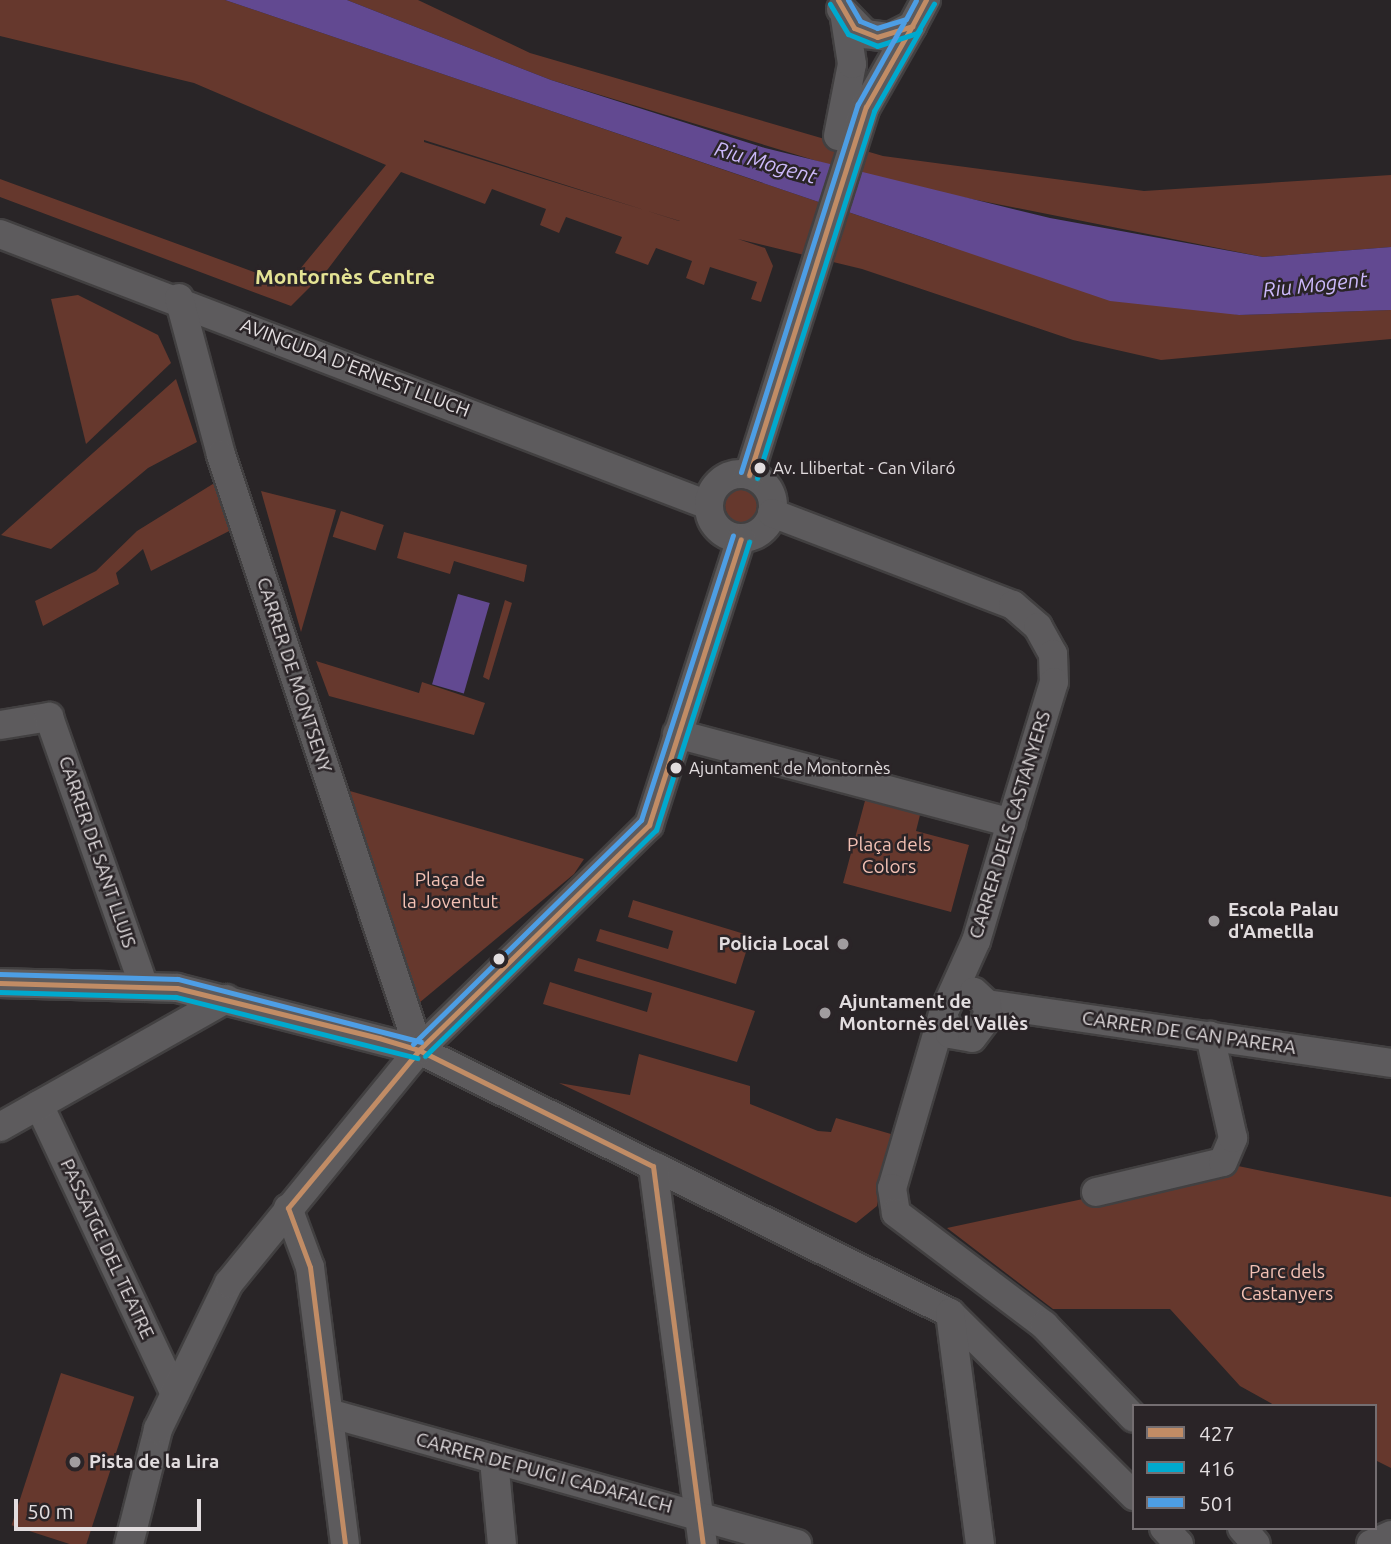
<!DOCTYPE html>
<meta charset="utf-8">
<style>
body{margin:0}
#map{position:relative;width:1391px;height:1544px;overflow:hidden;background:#292527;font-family:Ubuntu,sans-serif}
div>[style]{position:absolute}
.green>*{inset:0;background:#66382d;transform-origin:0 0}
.round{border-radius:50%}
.water>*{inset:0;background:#624991;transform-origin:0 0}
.roads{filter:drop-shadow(2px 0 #424041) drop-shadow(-2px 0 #424041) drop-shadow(0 2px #424041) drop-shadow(0 -2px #424041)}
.minor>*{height:28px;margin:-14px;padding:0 14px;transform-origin:14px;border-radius:14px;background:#5d5b5d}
.minor>.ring{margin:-14px;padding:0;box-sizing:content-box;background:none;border:28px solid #5d5b5d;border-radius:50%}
.bus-1>*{height:5px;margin:-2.5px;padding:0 2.5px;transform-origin:2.5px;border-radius:2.5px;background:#c18c65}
.bus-2>*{height:5px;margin:-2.5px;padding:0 2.5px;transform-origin:2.5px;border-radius:2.5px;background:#00a9ce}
.bus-3>*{height:5px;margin:-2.5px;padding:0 2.5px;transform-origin:2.5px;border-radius:2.5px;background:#4d9ee5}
.dots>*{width:19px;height:19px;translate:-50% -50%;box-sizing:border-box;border:4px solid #2a2427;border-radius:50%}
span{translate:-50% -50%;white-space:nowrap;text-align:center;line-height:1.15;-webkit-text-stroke:5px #2a2427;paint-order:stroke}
.bus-label{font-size:17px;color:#e2dddf}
.left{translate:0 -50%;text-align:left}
.street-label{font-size:19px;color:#e2dddf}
.park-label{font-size:19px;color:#f3c1b4}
.poi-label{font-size:19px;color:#e2dddf;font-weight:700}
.right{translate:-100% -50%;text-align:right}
.water-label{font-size:21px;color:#cbb8f9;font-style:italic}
.neighbourhood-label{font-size:21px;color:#e4e394;font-weight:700}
.legend{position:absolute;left:1132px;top:1404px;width:245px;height:126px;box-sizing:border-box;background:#2a2427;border:2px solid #746e71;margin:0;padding:9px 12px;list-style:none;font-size:21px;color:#e2dddf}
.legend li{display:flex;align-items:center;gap:14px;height:35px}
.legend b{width:35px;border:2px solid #746e71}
.scale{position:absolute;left:14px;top:1499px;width:187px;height:32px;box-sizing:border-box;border:4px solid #e2dddf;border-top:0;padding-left:9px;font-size:21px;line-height:24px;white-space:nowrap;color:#e2dddf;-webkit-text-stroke:5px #2a2427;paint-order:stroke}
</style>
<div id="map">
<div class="green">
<div style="clip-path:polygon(evenodd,0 0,225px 0,945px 245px,1239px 315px,1391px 310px,1391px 339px,1161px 360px,1073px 340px,862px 269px,738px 239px,765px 248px,773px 266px,761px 302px,751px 299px,757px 282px,710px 267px,704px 285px,686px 278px,692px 261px,656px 248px,648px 265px,615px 253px,622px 237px,566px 217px,559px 233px,540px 225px,546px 209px,492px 189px,485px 204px,401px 172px,328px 269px,291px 306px,0 197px,0 179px,276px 280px,300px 269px,386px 165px,194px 83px,0 36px,0 0,424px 140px,679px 221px,680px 221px,424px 142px,424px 140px)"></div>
<div style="clip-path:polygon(347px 0,418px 0,530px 53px,883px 156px,1144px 191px,1391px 175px,1391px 247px,1263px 257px,886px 182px,551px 80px)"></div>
<div style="clip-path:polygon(78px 295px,158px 335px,171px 363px,86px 444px,51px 299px)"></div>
<div style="clip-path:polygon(176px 379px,197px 442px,148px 468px,51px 549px,1px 535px)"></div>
<div style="clip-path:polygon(216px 482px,235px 528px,151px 571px,143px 549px,116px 573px,119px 584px,43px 626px,35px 601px,96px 571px,137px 531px)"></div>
<div class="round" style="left:725px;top:487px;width:36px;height:36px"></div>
<div style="clip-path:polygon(261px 491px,336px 510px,301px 632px)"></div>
<div style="left:341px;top:511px;width:45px;height:27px;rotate:18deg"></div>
<div style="clip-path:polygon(404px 532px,527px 565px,524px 582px,454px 561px,450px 574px,397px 558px)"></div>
<div style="clip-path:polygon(505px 600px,512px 603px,489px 680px,483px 677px)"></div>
<div style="clip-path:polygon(316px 661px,419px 693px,422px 682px,485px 703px,474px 735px,329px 696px)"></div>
<div style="clip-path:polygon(350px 791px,584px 859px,574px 874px,419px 1003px)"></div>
<div style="clip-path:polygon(866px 797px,921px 811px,916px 831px,969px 845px,951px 912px,843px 883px)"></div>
<div style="clip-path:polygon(633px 900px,751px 936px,736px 984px,596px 941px,600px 929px,668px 949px,673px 931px,628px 917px)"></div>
<div style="clip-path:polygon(578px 958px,755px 1011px,737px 1062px,543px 1004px,550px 982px,647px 1012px,652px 993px,574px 971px)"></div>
<div style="clip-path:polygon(639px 1054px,750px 1086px,750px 1104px,818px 1131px,831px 1132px,836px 1118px,891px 1134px,877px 1206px,856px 1223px,559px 1083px,630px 1095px)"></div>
<div style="clip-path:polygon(1238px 1166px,1391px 1197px,1391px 1468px,1375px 1460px,1375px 1406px,1276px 1406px,1240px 1386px,1170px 1309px,1053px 1309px,947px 1228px)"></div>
<div style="left:61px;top:1373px;width:77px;height:160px;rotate:18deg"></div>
</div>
<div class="water">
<div style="clip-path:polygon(225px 0,347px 0,551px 80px,765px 148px,1050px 218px,1263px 257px,1391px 247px,1391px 310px,1239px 315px,1110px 301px)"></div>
<div style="left:458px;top:594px;width:33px;height:94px;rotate:16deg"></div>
</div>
<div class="roads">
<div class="minor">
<div style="left:841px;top:9px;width:35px;rotate:46deg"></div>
<div style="left:865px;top:34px;width:25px;rotate:7deg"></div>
<div style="left:890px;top:37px;width:25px;rotate:-27deg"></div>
<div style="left:912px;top:26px;width:30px;rotate:-62deg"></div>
<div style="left:838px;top:136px;width:73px;rotate:-79deg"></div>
<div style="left:852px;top:64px;width:47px;rotate:-98.7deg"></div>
<div style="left:0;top:234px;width:758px;rotate:20.95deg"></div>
<div style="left:179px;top:298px;width:163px;rotate:75deg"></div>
<div style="left:221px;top:455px;width:627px;rotate:71.59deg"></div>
<div class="ring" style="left:709px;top:474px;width:36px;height:36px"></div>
<div style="left:749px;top:475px;width:386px;rotate:-72.4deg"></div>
<div style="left:866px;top:107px;width:93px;rotate:-60.4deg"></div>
<div style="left:772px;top:513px;width:258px;rotate:20.9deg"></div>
<div style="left:1013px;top:605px;width:33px;rotate:41deg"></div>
<div style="left:1038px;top:627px;width:31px;rotate:61deg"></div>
<div style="left:1053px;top:654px;width:28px;rotate:88deg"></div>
<div style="left:1054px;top:682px;width:147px;rotate:107deg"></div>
<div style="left:1011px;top:823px;width:123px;rotate:106.5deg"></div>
<div style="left:976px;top:941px;width:80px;rotate:114.3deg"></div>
<div style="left:943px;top:1014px;width:181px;rotate:106.3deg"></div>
<div style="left:892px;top:1188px;width:25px;rotate:81deg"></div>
<div style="left:896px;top:1213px;width:186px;rotate:37.1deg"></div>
<div style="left:1044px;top:1325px;width:129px;rotate:45.9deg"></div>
<div style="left:0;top:725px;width:50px;rotate:-9.3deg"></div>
<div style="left:49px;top:717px;width:286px;rotate:70.6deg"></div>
<div style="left:677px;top:734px;width:346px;rotate:14.9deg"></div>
<div style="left:0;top:983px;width:177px;rotate:1.6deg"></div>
<div style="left:177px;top:988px;width:250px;rotate:14.4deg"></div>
<div style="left:419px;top:1050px;width:593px;rotate:26.35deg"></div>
<div style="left:950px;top:1313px;width:260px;rotate:44.8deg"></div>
<div style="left:987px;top:1004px;width:408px;rotate:8.3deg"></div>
<div style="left:943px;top:1014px;width:21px;rotate:71deg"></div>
<div style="left:950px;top:1034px;width:22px;rotate:10deg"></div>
<div style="left:972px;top:1038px;width:26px;rotate:-53deg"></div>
<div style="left:988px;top:1017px;width:13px;rotate:-94deg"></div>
<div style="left:987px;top:1004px;width:18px;rotate:-137deg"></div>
<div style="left:39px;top:1105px;width:319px;rotate:64.8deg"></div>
<div style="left:0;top:1127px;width:260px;rotate:-29.5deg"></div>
<div style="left:653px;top:1166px;width:381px;rotate:82.5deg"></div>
<div style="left:1096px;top:1192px;width:130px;rotate:-13.3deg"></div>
<div style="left:1223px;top:1162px;width:26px;rotate:-67deg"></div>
<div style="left:1233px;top:1138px;width:105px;rotate:-102.7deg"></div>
<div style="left:288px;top:1208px;width:63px;rotate:69.6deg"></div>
<div style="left:310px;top:1267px;width:279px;rotate:82.8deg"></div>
<div style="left:950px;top:1313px;width:233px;rotate:82.6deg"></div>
<div style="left:332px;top:1414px;width:483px;rotate:15.6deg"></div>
<div style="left:494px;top:1460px;width:84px;rotate:84.6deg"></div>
<div style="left:1164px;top:1528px;width:22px;rotate:47deg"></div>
<div style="left:1242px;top:1528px;width:21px;rotate:49deg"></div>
<div style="left:129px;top:1544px;width:119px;rotate:-75.8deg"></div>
<div style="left:158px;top:1429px;width:162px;rotate:-64.1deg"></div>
<div style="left:229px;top:1283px;width:301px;rotate:-50.8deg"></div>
<div style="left:419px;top:1050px;width:322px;rotate:-44.4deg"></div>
<div style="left:649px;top:825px;width:300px;rotate:-72.2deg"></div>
<div style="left:1371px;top:1544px;width:22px;rotate:-24deg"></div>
</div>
</div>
<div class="bus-1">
<div style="left:838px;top:0;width:32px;rotate:60deg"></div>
<div style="left:854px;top:28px;width:25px;rotate:21deg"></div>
<div style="left:877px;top:37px;width:37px;rotate:-17deg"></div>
<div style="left:912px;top:26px;width:30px;rotate:-62deg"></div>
<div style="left:749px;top:475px;width:386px;rotate:-72.4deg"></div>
<div style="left:866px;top:107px;width:93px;rotate:-60.4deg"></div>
<div style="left:0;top:983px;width:177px;rotate:1.6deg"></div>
<div style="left:177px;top:988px;width:208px;rotate:13.9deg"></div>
<div style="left:379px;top:1038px;width:42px;rotate:16.7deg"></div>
<div style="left:419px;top:1050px;width:261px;rotate:26.4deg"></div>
<div style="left:653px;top:1166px;width:381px;rotate:82.5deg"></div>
<div style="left:345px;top:1544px;width:279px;rotate:-97.2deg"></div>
<div style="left:310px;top:1267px;width:63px;rotate:-110.4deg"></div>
<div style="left:288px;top:1208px;width:205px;rotate:-50.3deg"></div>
<div style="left:419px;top:1050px;width:322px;rotate:-44.4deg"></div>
<div style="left:649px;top:825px;width:300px;rotate:-72.2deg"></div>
</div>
<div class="bus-2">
<div style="left:830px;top:4px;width:35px;rotate:59deg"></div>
<div style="left:848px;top:34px;width:31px;rotate:22deg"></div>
<div style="left:877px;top:46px;width:42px;rotate:-18deg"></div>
<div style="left:917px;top:33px;width:34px;rotate:-60deg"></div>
<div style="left:757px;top:478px;width:385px;rotate:-72.3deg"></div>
<div style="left:874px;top:111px;width:93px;rotate:-60.4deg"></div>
<div style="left:0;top:992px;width:176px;rotate:1.6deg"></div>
<div style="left:176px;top:997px;width:249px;rotate:14.2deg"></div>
<div style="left:425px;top:1056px;width:323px;rotate:-44.4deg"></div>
<div style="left:656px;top:830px;width:303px;rotate:-72.1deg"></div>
</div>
<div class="bus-3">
<div style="left:848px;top:0;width:24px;rotate:60deg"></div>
<div style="left:860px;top:21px;width:18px;rotate:22deg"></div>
<div style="left:877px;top:28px;width:30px;rotate:-17deg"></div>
<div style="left:906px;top:19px;width:21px;rotate:-62deg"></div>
<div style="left:741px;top:472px;width:386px;rotate:-72.4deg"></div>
<div style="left:858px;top:104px;width:94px;rotate:-60.7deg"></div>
<div style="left:0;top:974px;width:178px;rotate:1.6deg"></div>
<div style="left:178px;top:979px;width:251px;rotate:14.5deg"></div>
<div style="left:413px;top:1044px;width:320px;rotate:-44.5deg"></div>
<div style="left:641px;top:820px;width:299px;rotate:-72.1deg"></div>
</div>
<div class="dots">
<div style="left:760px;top:468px;background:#e2dddf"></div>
<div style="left:676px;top:768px;background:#e2dddf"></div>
<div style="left:1214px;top:921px;background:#a19d9f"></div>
<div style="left:843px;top:944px;background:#a19d9f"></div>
<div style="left:499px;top:959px;background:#e2dddf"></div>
<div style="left:825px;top:1013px;background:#a19d9f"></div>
<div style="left:75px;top:1462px;background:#a19d9f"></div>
</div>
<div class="bus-label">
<span class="left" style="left:773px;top:468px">Av. Llibertat - Can Vilaró</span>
<span class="left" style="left:689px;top:768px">Ajuntament de Montornès</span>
</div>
<div class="street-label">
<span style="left:355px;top:368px;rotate:21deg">AVINGUDA D'ERNEST LLUCH</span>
<span style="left:294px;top:675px;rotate:72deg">CARRER DE MONTSENY</span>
<span style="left:1010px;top:825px;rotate:-73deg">CARRER DELS CASTANYERS</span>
<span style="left:97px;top:852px;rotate:71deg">CARRER DE SANT LLUIS</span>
<span style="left:1189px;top:1033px;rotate:8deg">CARRER DE CAN PARERA</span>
<span style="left:107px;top:1249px;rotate:65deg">PASSATGE DEL TEATRE</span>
<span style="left:544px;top:1473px;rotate:15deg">CARRER DE PUIG I CADAFALCH</span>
</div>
<div class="park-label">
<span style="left:889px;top:856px">Plaça dels<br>Colors</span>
<span style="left:450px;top:891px">Plaça de<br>la Joventut</span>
<span style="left:1287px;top:1283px">Parc dels<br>Castanyers</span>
</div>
<div class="poi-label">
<span class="left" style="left:1228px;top:921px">Escola Palau<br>d'Ametlla</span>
<span class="right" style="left:829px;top:944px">Policia Local</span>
<span class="left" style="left:839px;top:1013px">Ajuntament de<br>Montornès del Vallès</span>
<span class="left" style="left:89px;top:1462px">Pista de la Lira</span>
</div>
<div class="water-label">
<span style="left:766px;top:162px;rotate:16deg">Riu Mogent</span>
<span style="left:1315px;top:284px;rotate:-6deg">Riu Mogent</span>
</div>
<div class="neighbourhood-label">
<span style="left:345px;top:276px">Montornès Centre</span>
</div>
<ul class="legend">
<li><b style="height:9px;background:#c18c65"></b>427</li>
<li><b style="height:9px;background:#00a9ce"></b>416</li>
<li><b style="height:9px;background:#4d9ee5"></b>501</li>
</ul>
<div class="scale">50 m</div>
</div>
